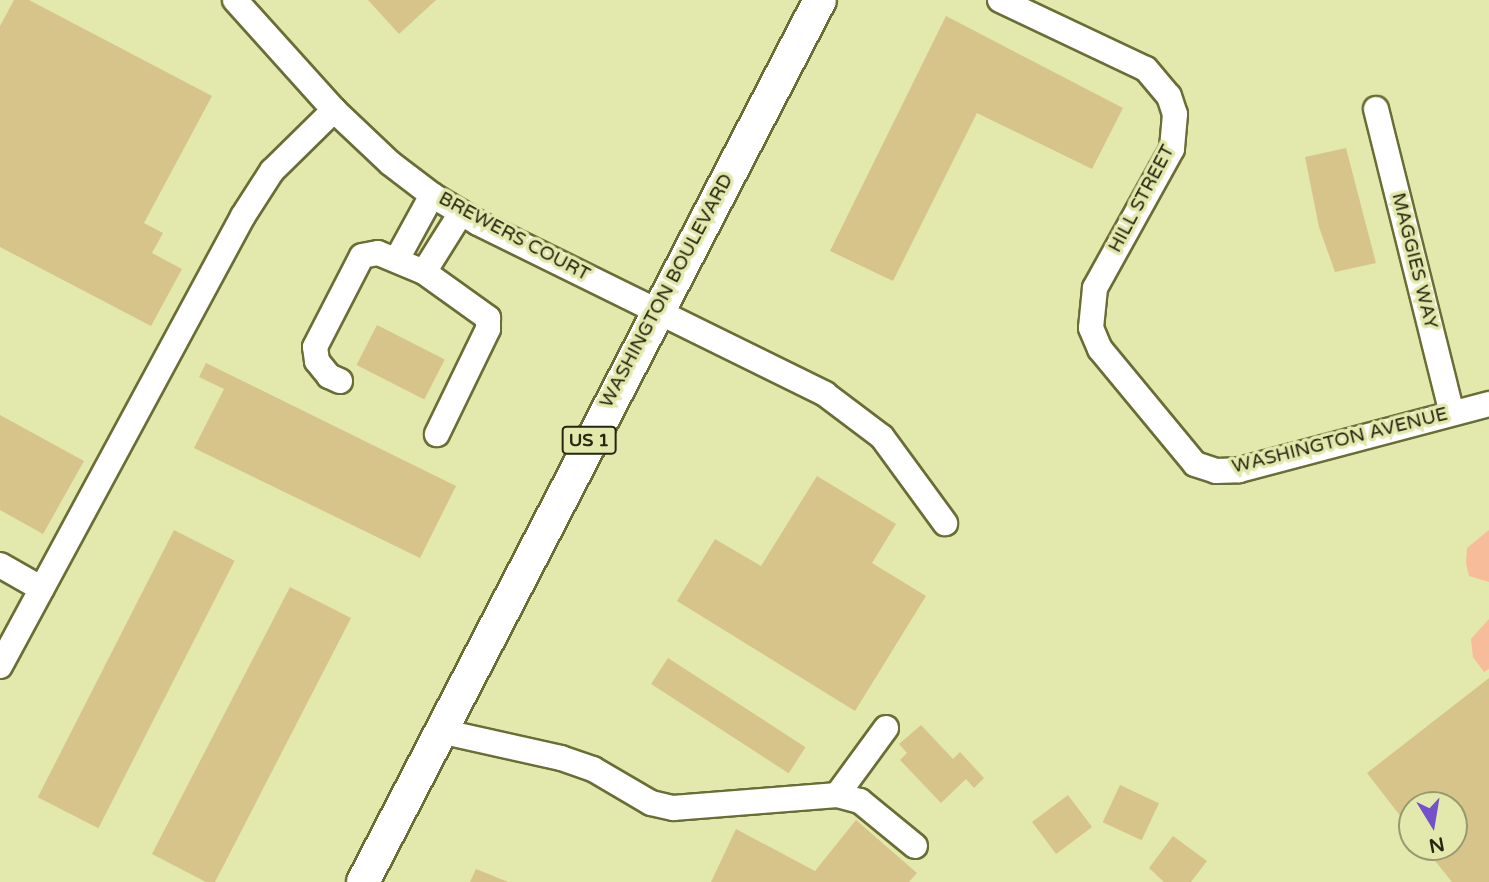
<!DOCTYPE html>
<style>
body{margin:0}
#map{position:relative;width:1489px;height:882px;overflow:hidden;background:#e3e8ad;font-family:"Varela Round",sans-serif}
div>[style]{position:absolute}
.green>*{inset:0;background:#f7bc99}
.building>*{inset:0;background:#d7c48b;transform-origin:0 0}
.roads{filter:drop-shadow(2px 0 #6a6d36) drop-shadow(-2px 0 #6a6d36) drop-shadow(0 2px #6a6d36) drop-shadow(0 -2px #6a6d36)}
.minor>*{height:24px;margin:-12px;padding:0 12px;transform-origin:12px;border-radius:12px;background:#fff}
.major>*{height:32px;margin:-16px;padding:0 16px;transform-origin:16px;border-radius:16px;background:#fff}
span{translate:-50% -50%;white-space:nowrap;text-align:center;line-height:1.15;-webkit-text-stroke:7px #e3e8ad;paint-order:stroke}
.shield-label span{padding:2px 5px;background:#e3e8ad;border:2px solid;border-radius:5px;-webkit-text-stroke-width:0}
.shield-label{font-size:18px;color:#25260f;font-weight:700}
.street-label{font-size:19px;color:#25260f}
.north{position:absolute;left:1398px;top:791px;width:70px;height:70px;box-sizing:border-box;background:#e3e8ad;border:2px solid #979a6e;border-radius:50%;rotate:169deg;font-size:19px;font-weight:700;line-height:28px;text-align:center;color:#25260f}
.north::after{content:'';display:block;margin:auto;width:24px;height:32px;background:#7251cb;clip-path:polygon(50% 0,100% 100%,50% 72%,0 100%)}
</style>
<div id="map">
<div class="green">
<div style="clip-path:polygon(1489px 530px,1489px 582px,1469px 576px,1466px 563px,1467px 548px)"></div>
<div style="clip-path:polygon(1489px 619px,1489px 669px,1484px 672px,1473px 657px,1471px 639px)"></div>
</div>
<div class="building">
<div style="clip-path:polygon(14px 0,29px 0,212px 96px,144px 223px,163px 233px,152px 253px,182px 269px,151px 326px,0 247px,0 26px)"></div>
<div style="clip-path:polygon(368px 0,436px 0,399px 34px)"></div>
<div style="clip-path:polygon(946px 16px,1123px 108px,1092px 169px,977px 113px,893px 281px,830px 251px)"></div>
<div style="clip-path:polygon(1346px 148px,1376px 263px,1335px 272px,1319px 227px,1305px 157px)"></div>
<div style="left:377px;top:325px;width:76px;height:45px;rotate:27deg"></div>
<div style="clip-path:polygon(206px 363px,456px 486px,420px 558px,194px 448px,224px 389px,199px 377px)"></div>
<div style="clip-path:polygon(0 415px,84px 461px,43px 534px,0 510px)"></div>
<div style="clip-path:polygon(817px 476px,896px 524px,872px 563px,926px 596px,855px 711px,677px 601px,715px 539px,761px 566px)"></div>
<div style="left:174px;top:530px;width:68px;height:300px;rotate:27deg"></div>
<div style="clip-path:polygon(290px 587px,351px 618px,215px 882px,206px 882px,152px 854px)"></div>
<div style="left:668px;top:658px;width:164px;height:31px;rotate:33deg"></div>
<div style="clip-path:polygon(1489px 678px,1489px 882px,1452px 882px,1424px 847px,1454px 847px,1454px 805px,1412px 805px,1412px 831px,1367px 773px)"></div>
<div style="clip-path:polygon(921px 725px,953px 759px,960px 752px,984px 778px,974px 788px,966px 779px,941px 803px,900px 760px,907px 753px,899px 744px)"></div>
<div style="left:1120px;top:785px;width:43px;height:41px;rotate:25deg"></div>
<div style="left:1068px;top:795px;width:40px;height:45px;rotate:53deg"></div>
<div style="clip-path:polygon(856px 820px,917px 873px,909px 882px,711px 882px,736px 829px,815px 871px)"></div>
<div style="clip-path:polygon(1173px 836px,1207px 861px,1191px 882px,1164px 882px,1149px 868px)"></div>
<div style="clip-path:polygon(476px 869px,508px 882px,470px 882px)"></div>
</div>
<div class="roads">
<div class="minor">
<div style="left:235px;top:0;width:148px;rotate:48deg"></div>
<div style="left:334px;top:110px;width:77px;rotate:43.4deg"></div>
<div style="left:390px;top:163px;width:53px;rotate:37.3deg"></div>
<div style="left:432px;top:195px;width:54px;rotate:31.3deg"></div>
<div style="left:478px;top:223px;width:387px;rotate:26.2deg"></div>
<div style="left:825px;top:394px;width:71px;rotate:37deg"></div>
<div style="left:882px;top:437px;width:107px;rotate:53.8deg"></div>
<div style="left:1000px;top:0;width:161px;rotate:25.3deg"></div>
<div style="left:1146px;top:69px;width:35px;rotate:50deg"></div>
<div style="left:1169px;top:96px;width:19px;rotate:72deg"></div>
<div style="left:1175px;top:114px;width:35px;rotate:95deg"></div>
<div style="left:1172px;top:149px;width:159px;rotate:119deg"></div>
<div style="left:1095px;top:288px;width:40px;rotate:95.7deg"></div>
<div style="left:1091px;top:328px;width:23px;rotate:67deg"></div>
<div style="left:1100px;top:349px;width:149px;rotate:50.4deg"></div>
<div style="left:1195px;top:464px;width:22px;rotate:18deg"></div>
<div style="left:1216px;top:471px;width:23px;rotate:-2deg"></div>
<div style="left:1239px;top:470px;width:259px;rotate:-14.8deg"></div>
<div style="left:1376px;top:109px;width:313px;rotate:76deg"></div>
<div style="left:397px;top:259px;width:73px;rotate:-61.3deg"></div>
<div style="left:424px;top:272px;width:70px;rotate:-57.9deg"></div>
<div style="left:340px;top:381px;width:12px;rotate:-156deg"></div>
<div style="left:329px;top:376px;width:19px;rotate:-129deg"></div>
<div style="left:317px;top:361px;width:14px;rotate:-98deg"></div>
<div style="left:315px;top:347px;width:102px;rotate:-62.7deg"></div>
<div style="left:362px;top:256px;width:16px;rotate:-11deg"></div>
<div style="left:378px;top:253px;width:50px;rotate:22.4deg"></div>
<div style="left:424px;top:272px;width:79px;rotate:35.7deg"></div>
<div style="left:488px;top:318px;width:11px;rotate:90deg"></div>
<div style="left:488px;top:329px;width:117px;rotate:115.9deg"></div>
<div style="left:0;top:565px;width:48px;rotate:29.7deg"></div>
<div style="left:0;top:666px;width:511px;rotate:-61.63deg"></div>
<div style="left:243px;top:216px;width:54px;rotate:-57.2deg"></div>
<div style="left:272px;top:171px;width:87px;rotate:-44.5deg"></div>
<div style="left:440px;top:731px;width:124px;rotate:12.6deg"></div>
<div style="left:561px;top:758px;width:34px;rotate:19deg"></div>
<div style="left:593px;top:769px;width:67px;rotate:30.4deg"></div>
<div style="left:651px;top:803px;width:23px;rotate:13deg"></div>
<div style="left:673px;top:808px;width:165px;rotate:-4.5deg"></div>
<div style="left:837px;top:795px;width:24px;rotate:15deg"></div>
<div style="left:860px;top:801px;width:71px;rotate:39.3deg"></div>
<div style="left:837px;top:795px;width:83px;rotate:-53.8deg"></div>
</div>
<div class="major">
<div style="left:363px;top:882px;width:993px;rotate:-62.61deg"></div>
</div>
</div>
<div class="shield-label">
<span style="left:589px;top:440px">US 1</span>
</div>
<div class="street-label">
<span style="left:1142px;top:199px;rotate:-62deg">HILL STREET</span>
<span style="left:514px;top:237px;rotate:28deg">BREWERS COURT</span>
<span style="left:1414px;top:261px;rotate:76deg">MAGGIES WAY</span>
<span style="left:667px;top:291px;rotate:-62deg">WASHINGTON BOULEVARD</span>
<span style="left:1340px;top:441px;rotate:-14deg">WASHINGTON AVENUE</span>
</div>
<div class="north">N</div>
</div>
